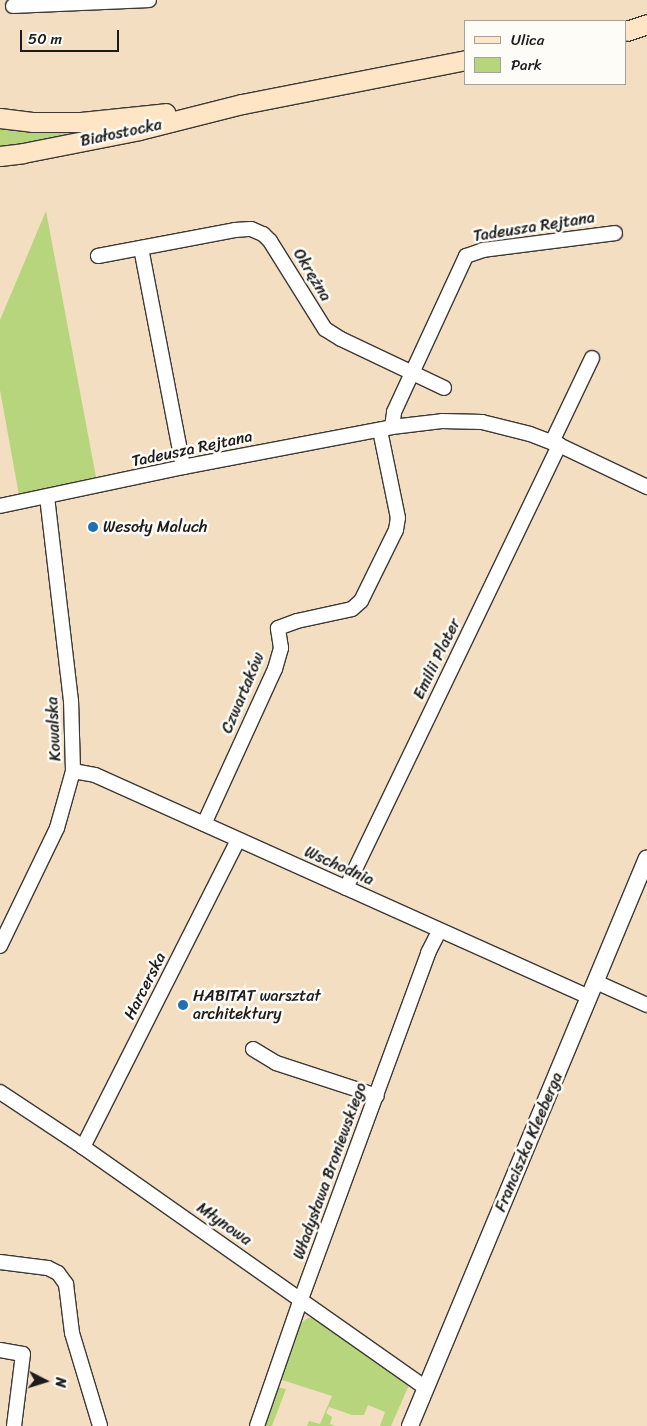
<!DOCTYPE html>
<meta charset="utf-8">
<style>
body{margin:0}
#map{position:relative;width:647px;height:1426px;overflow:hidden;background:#f4dec1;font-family:Sriracha,sans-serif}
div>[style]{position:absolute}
.green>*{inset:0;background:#b6d57d}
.roads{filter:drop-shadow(1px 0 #3c3935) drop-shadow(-1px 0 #3c3935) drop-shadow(0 1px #3c3935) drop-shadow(0 -1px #3c3935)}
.minor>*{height:14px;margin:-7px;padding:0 7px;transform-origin:7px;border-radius:7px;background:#fff}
.tertiary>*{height:16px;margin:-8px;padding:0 8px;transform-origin:8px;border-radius:8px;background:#fff}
.secondary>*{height:19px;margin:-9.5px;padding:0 9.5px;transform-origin:9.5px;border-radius:9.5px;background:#fde5c5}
.dots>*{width:14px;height:14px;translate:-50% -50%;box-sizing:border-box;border:2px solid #fdfcf7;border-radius:50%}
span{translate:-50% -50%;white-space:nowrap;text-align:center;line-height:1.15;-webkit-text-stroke:5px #fdfcf7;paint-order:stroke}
.street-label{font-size:16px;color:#1c1c1c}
.poi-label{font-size:16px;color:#1c1c1c}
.left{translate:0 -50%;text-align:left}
.legend{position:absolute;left:464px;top:20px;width:162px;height:65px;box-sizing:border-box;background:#fdfcf7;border:1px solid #a3a29f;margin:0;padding:6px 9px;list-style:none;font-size:15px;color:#1c1c1c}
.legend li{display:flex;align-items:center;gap:10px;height:25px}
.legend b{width:25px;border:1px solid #a3a29f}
.north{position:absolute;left:20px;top:1356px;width:50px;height:50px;-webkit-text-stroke:4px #fdfcf7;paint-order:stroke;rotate:95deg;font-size:14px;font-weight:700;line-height:20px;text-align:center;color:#1c1c1c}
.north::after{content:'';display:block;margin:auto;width:18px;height:22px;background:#1c1c1c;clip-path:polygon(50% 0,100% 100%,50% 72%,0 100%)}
.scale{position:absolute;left:20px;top:30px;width:99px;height:22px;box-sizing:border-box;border:2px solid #1c1c1c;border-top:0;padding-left:6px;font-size:15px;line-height:18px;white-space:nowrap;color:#1c1c1c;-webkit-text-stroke:4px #fdfcf7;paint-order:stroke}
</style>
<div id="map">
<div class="green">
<div style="clip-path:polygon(0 127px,51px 132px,83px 132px,0 148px)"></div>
<div style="clip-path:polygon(46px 211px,96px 477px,19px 495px,0 390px,0 320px)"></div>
<div style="clip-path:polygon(308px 1318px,317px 1318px,406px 1381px,409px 1385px,391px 1426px,380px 1426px,385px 1412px,368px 1405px,364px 1415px,352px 1415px,329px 1407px,326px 1413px,332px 1417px,330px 1424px,335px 1426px,307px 1426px,309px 1421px,320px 1424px,332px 1396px,279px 1379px,297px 1326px)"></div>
<div style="clip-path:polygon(277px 1387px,286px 1389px,272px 1426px,263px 1426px)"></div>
</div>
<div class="roads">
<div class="minor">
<div style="left:13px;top:6px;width:136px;rotate:-2.5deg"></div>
<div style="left:141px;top:248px;width:223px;rotate:79.1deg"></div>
<div style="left:98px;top:256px;width:139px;rotate:-10.7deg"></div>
<div style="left:235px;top:230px;width:16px;rotate:-4deg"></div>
<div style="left:251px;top:229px;width:13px;rotate:23deg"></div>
<div style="left:263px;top:234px;width:10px;rotate:45deg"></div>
<div style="left:270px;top:241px;width:104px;rotate:58deg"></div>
<div style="left:325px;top:329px;width:19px;rotate:32deg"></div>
<div style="left:341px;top:339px;width:114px;rotate:25.4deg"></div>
<div style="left:392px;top:427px;width:15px;rotate:-82deg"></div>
<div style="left:394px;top:412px;width:172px;rotate:-65.2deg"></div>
<div style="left:466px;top:256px;width:18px;rotate:-19deg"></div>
<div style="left:483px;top:250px;width:133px;rotate:-7.3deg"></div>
<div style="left:552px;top:442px;width:93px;rotate:-64.5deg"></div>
<div style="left:0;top:506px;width:187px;rotate:-12deg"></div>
<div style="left:183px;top:467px;width:213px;rotate:-10.8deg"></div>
<div style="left:392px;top:427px;width:50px;rotate:-6.8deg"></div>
<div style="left:442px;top:421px;width:40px;rotate:1.4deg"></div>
<div style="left:482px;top:422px;width:49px;rotate:14deg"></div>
<div style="left:530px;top:434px;width:31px;rotate:21deg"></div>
<div style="left:559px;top:445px;width:98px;rotate:25.5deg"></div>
<div style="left:73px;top:771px;width:22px;rotate:10deg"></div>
<div style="left:95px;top:775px;width:542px;rotate:24.2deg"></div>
<div style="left:204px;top:824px;width:170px;rotate:-65.4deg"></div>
<div style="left:275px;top:669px;width:22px;rotate:-74deg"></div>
<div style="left:281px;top:648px;width:20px;rotate:-99deg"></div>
<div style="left:278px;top:628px;width:20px;rotate:-20deg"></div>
<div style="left:297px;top:621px;width:56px;rotate:-12.3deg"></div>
<div style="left:352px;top:609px;width:12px;rotate:-42deg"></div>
<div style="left:361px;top:601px;width:79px;rotate:-63.8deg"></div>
<div style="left:396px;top:530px;width:12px;rotate:-81deg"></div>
<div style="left:398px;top:518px;width:90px;rotate:-101.6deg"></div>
<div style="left:346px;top:888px;width:492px;rotate:-64.3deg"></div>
<div style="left:0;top:946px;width:131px;rotate:-64.2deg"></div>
<div style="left:57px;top:828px;width:59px;rotate:-74.3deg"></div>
<div style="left:73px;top:771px;width:70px;rotate:-91.6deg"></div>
<div style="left:71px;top:701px;width:205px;rotate:-96.7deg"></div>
<div style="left:596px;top:982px;width:56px;rotate:24.3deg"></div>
<div style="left:253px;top:1049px;width:27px;rotate:31deg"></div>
<div style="left:276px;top:1063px;width:106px;rotate:18.1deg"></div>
<div style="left:0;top:1092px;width:100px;rotate:33.5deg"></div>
<div style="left:83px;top:1147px;width:419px;rotate:35.1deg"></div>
<div style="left:83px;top:1147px;width:344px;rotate:-63.2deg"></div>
<div style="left:0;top:1262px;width:48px;rotate:7.1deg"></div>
<div style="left:48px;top:1268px;width:11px;rotate:27deg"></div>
<div style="left:58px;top:1273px;width:14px;rotate:54deg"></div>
<div style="left:66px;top:1284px;width:49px;rotate:83deg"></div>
<div style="left:72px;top:1333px;width:97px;rotate:73.2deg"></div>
<div style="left:0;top:1350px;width:23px;rotate:10deg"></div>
<div style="left:23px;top:1354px;width:73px;rotate:97.1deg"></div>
<div style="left:257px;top:1426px;width:134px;rotate:-70.9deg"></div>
<div style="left:301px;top:1299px;width:369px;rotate:-69.8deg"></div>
<div style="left:428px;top:953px;width:25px;rotate:-63deg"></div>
</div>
<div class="tertiary">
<div style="left:410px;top:1426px;width:615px;rotate:-67.35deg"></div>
</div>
<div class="secondary">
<div style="left:626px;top:31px;width:22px;rotate:-18deg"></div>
<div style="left:0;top:118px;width:32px;rotate:7deg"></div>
<div style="left:32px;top:122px;width:49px"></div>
<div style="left:81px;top:122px;width:85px;rotate:-6deg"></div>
<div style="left:0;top:156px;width:23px;rotate:-7deg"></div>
<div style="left:23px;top:153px;width:118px;rotate:-11.2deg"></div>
<div style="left:139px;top:130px;width:106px;rotate:-14.2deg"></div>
<div style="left:242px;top:104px;width:228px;rotate:-11.1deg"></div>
</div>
</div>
<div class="dots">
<div style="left:93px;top:527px;background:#1f6fb2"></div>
<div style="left:183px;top:1005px;background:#1f6fb2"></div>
</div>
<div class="street-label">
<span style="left:121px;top:133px;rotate:-12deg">Białostocka</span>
<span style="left:534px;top:227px;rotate:-9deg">Tadeusza Rejtana</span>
<span style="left:312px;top:275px;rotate:59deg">Okrężna</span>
<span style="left:192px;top:449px;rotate:-12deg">Tadeusza Rejtana</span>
<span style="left:437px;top:659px;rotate:-64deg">Emilii Plater</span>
<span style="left:243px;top:693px;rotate:-67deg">Czwartaków</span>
<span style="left:54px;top:729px;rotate:-93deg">Kowalska</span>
<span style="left:339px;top:866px;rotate:24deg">Wschodnia</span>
<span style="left:145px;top:986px;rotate:-63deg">Harcerska</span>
<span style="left:529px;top:1142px;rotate:-67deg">Franciszka Kleeberga</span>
<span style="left:330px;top:1171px;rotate:-70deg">Władysława Broniewskiego</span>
<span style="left:224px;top:1224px;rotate:35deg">Młynowa</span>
</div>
<div class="poi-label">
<span class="left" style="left:103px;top:527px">Wesoły Maluch</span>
<span class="left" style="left:193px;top:1005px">HABITAT warsztat<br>architektury</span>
</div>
<ul class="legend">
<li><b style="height:6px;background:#fde5c5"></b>Ulica</li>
<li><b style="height:14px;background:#b6d57d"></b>Park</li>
</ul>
<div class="north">N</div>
<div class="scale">50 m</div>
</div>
